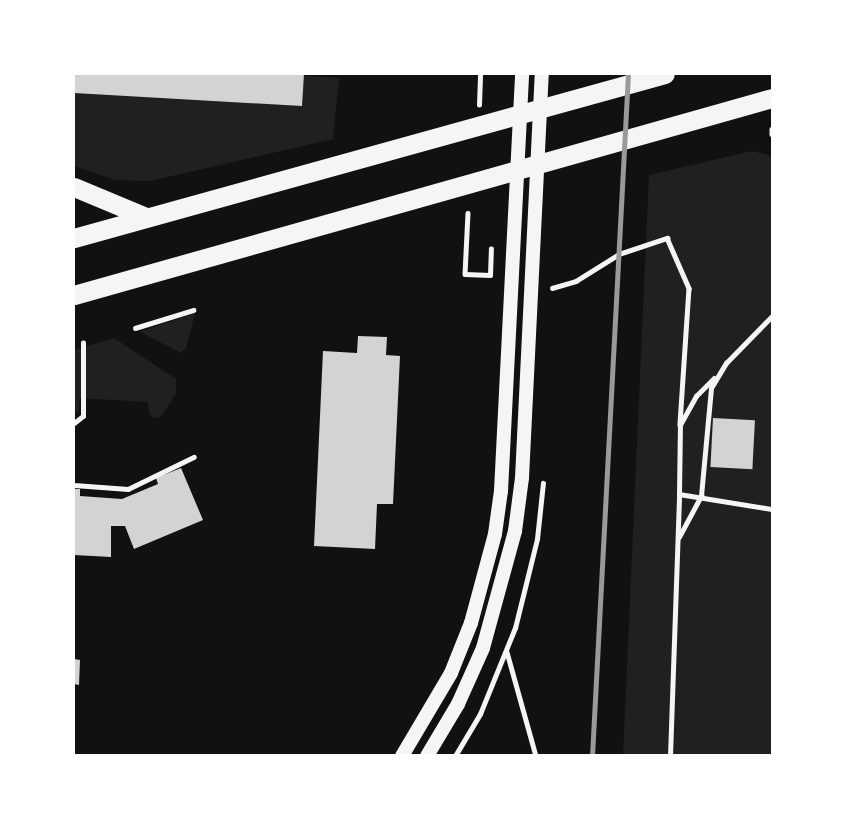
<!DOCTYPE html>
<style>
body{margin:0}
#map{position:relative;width:846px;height:829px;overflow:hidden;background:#111;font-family:"Source Serif 4",serif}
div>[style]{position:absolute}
.green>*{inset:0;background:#202020}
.building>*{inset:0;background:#d3d3d3;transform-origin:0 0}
.path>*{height:4.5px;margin:-2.25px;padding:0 2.25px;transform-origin:2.25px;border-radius:2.25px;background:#f5f5f5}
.secondary>*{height:14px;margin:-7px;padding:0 7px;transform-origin:7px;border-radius:7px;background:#f5f5f5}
.trunk>*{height:19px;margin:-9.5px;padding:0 9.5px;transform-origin:9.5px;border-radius:9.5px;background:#f5f5f5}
.rail>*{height:5px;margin:-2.5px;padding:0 2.5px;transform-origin:2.5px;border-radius:2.5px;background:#9a9a9a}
span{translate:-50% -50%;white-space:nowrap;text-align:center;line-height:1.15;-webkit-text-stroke:7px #fff;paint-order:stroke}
.frame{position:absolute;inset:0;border:75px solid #fff;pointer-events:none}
</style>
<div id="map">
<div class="green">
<div style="clip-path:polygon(304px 76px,339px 78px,333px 139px,150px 181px,115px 180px,74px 166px,74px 93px,301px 106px)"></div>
<div style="clip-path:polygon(752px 151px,772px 156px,772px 755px,623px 756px,649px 175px)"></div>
<div style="clip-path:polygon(195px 313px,186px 348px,181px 353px,140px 332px)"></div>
<div style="clip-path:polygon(114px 338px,176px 379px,176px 394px,160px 418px,151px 417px,147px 402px,80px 398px,79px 412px,74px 411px,74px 350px)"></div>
</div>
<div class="building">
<div style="clip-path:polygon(74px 74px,304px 74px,302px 106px,74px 93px)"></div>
<div style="clip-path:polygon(358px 336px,387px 337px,386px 355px,400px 356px,393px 504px,377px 504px,375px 549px,314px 546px,323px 351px,357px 353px)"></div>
<div style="left:713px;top:418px;width:42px;height:49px;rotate:3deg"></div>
<div style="clip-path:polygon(181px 468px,203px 520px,134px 549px,125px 526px,111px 526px,111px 557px,74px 555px,74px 489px,80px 489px,80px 496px,122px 499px,158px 484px,156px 478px)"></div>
<div style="clip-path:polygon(74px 659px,80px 660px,79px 685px,74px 684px)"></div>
</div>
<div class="path">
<div style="left:479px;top:105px;width:31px;rotate:-88deg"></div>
<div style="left:772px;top:129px;width:5px;rotate:90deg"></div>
<div style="left:468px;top:213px;width:61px;rotate:92.8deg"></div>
<div style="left:465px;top:274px;width:25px;rotate:2deg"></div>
<div style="left:490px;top:275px;width:26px;rotate:-88deg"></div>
<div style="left:552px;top:288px;width:25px;rotate:-16deg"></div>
<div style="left:576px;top:281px;width:51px;rotate:-32.1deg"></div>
<div style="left:619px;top:254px;width:51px;rotate:-18.4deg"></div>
<div style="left:667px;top:238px;width:55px;rotate:66.3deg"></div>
<div style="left:689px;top:288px;width:137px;rotate:93.8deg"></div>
<div style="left:135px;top:328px;width:61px;rotate:-17.2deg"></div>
<div style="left:74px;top:423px;width:11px;rotate:-38deg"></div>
<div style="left:83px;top:416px;width:73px;rotate:-90deg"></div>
<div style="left:74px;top:485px;width:54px;rotate:4.2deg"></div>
<div style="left:128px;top:489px;width:73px;rotate:-25.9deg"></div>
<div style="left:679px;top:494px;width:69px;rotate:-89.2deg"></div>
<div style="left:680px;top:425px;width:33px;rotate:-61deg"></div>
<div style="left:696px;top:396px;width:25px;rotate:-45deg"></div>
<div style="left:679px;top:537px;width:47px;rotate:-61.8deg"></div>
<div style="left:701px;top:496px;width:108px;rotate:-84.7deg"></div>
<div style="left:711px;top:388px;width:29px;rotate:-59deg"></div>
<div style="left:726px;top:363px;width:66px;rotate:-45.6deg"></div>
<div style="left:507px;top:652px;width:108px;rotate:74.4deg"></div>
<div style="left:455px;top:756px;width:49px;rotate:-59.2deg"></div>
<div style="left:480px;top:714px;width:93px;rotate:-67.9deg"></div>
<div style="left:515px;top:628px;width:92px;rotate:-76.1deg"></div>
<div style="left:537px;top:539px;width:56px;rotate:-83.9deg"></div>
<div style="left:670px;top:756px;width:262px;rotate:-88deg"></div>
<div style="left:679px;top:494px;width:94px;rotate:9.2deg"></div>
</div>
<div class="secondary">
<div style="left:402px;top:756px;width:96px;rotate:-59.4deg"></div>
<div style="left:451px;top:673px;width:54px;rotate:-68.2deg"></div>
<div style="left:471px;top:623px;width:92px;rotate:-74.9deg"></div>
<div style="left:495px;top:534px;width:43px;rotate:-82.1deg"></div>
<div style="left:501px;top:491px;width:418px;rotate:-87.1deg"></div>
<div style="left:427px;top:756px;width:61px;rotate:-59.2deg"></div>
<div style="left:458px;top:704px;width:61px;rotate:-65.9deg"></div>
<div style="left:483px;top:648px;width:121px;rotate:-74.7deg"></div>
<div style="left:515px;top:531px;width:53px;rotate:-82.5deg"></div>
<div style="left:522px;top:478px;width:404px;rotate:-87.2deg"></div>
</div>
<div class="trunk">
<div style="left:74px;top:187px;width:78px;rotate:22.6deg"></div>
<div style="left:74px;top:238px;width:613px;rotate:-15.51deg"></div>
<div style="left:74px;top:295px;width:725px;rotate:-15.76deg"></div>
</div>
<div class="rail">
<div style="left:592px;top:756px;width:683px;rotate:-86.98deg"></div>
</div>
<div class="frame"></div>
</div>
